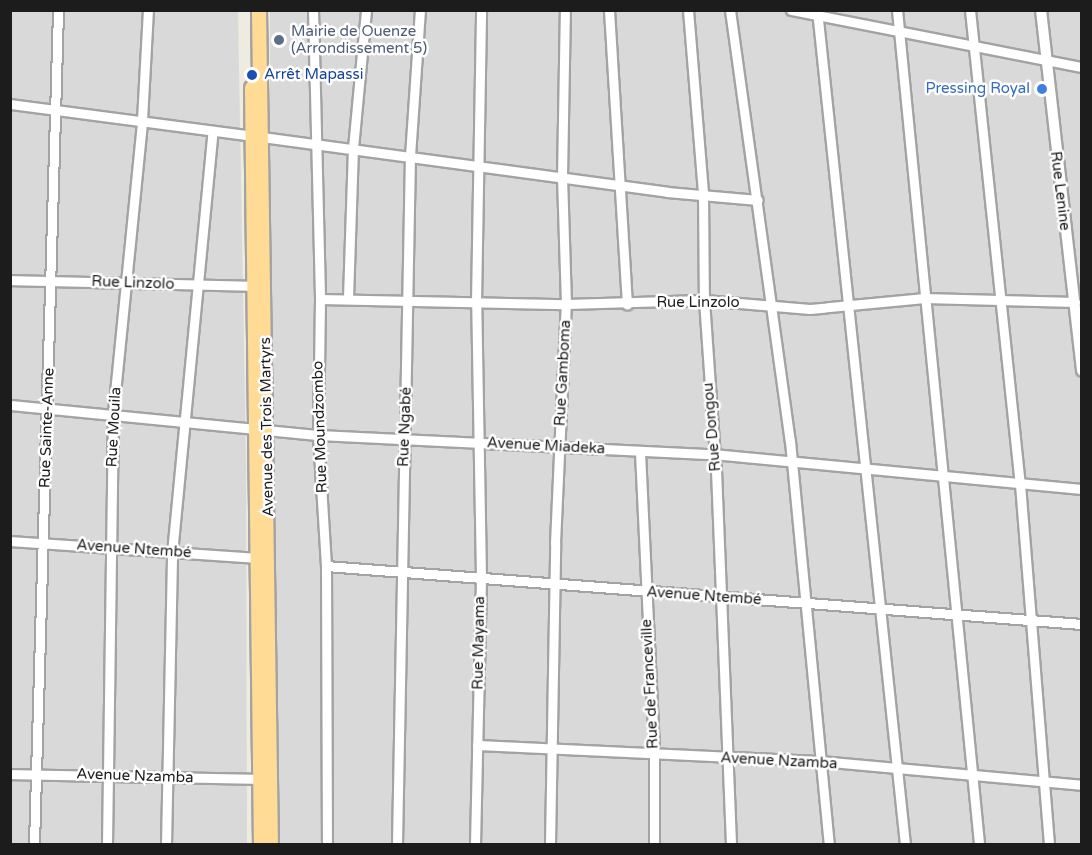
<!DOCTYPE html>
<meta charset="utf-8">
<style>
body{margin:0}
#map{position:relative;width:1092px;height:855px;overflow:hidden;background:#eeebe1;font-family:"Varela Round",sans-serif}
div>[style]{position:absolute}
.residential>*{inset:0;background:#dad9d9;transform-origin:0 0}
.roads{filter:drop-shadow(2px 0 #a3a3a3) drop-shadow(-2px 0 #a3a3a3) drop-shadow(0 2px #a3a3a3) drop-shadow(0 -2px #a3a3a3)}
.minor>*{height:9px;margin:-4.5px;padding:0 4.5px;transform-origin:4.5px;border-radius:4.5px;background:#fff}
.tertiary>*{height:10px;margin:-5px;padding:0 5px;transform-origin:5px;border-radius:5px;background:#fff}
.primary>*{height:14px;margin:-7px;padding:0 7px;transform-origin:7px;border-radius:7px;background:#ffdb95}
.dots>*{width:16px;height:16px;translate:-50% -50%;box-sizing:border-box;border:3px solid #fff;border-radius:50%}
span{translate:-50% -50%;white-space:nowrap;text-align:center;line-height:1.15;-webkit-text-stroke:5px #fff;paint-order:stroke}
.service-label{font-size:15px;color:#4e5e75}
.left{translate:0 -50%;text-align:left}
.transit-label{font-size:15px;color:#164399}
.shop-label{font-size:15px;color:#366cbe}
.right{translate:-100% -50%;text-align:right}
.street-label{font-size:15px;color:#1c1c1c}
.frame{position:absolute;inset:0;border:12px solid #1c1c1c;pointer-events:none}
</style>
<div id="map">
<div class="residential">
<div style="clip-path:polygon(10px 11px,238px 11px,246px 460px,247px 844px,11px 844px)"></div>
<div style="left:270px;top:11px;width:811px;height:833px"></div>
</div>
<div class="roads">
<div class="minor">
<div style="left:313px;top:10px;width:289px;rotate:88.6deg"></div>
<div style="left:320px;top:299px;width:136px;rotate:90.8deg"></div>
<div style="left:318px;top:435px;width:131px;rotate:86.5deg"></div>
<div style="left:326px;top:566px;width:278px;rotate:89.8deg"></div>
<div style="left:609px;top:10px;width:295px;rotate:86.5deg"></div>
<div style="left:688px;top:10px;width:185px;rotate:85.3deg"></div>
<div style="left:703px;top:194px;width:106px;rotate:89.5deg"></div>
<div style="left:704px;top:300px;width:170px;rotate:86deg"></div>
<div style="left:716px;top:470px;width:374px;rotate:87.7deg"></div>
<div style="left:730px;top:10px;width:435px;rotate:82.1deg"></div>
<div style="left:790px;top:441px;width:405px;rotate:84.5deg"></div>
<div style="left:791px;top:10px;width:297px;rotate:11.1deg"></div>
<div style="left:817px;top:10px;width:839px;rotate:83.98deg"></div>
<div style="left:897px;top:10px;width:838px;rotate:84.38deg"></div>
<div style="left:970px;top:10px;width:477px;rotate:84deg"></div>
<div style="left:1020px;top:484px;width:361px;rotate:85.4deg"></div>
<div style="left:10px;top:104px;width:245px;rotate:7.5deg"></div>
<div style="left:262px;top:137px;width:409px;rotate:7.7deg"></div>
<div style="left:667px;top:192px;width:91px;rotate:5deg"></div>
<div style="left:10px;top:280px;width:245px;rotate:1.4deg"></div>
<div style="left:348px;top:298px;width:150px;rotate:-88.1deg"></div>
<div style="left:353px;top:148px;width:139px;rotate:-84.6deg"></div>
<div style="left:320px;top:299px;width:246px;rotate:1.2deg"></div>
<div style="left:566px;top:304px;width:138px;rotate:-1.7deg"></div>
<div style="left:704px;top:300px;width:106px;rotate:4.9deg"></div>
<div style="left:810px;top:309px;width:115px;rotate:-5.5deg"></div>
<div style="left:924px;top:298px;width:151px;rotate:1.5deg"></div>
<div style="left:10px;top:405px;width:309px;rotate:5.6deg"></div>
<div style="left:318px;top:435px;width:394px;rotate:2.8deg"></div>
<div style="left:712px;top:454px;width:372px;rotate:5.4deg"></div>
<div style="left:640px;top:452px;width:301px;rotate:87.3deg"></div>
<div style="left:654px;top:753px;width:91px;rotate:90deg"></div>
<div style="left:10px;top:541px;width:248px;rotate:3.9deg"></div>
<div style="left:326px;top:566px;width:758px;rotate:4.39deg"></div>
<div style="left:477px;top:745px;width:342px;rotate:2.7deg"></div>
<div style="left:819px;top:761px;width:264px;rotate:5.2deg"></div>
<div style="left:10px;top:774px;width:250px;rotate:1.1deg"></div>
<div style="left:34px;top:844px;width:834px;rotate:-88.35deg"></div>
<div style="left:107px;top:844px;width:431px;rotate:-89.2deg"></div>
<div style="left:113px;top:413px;width:294px;rotate:-84.3deg"></div>
<div style="left:142px;top:120px;width:110px;rotate:-86.9deg"></div>
<div style="left:166px;top:844px;width:291px;rotate:-88.8deg"></div>
<div style="left:172px;top:553px;width:424px;rotate:-84.5deg"></div>
<div style="left:397px;top:844px;width:688px;rotate:-88.92deg"></div>
<div style="left:410px;top:156px;width:146px;rotate:-86.1deg"></div>
<div style="left:475px;top:844px;width:267px;rotate:-88.7deg"></div>
<div style="left:481px;top:577px;width:275px;rotate:-91deg"></div>
<div style="left:476px;top:302px;width:292px;rotate:-89deg"></div>
<div style="left:550px;top:844px;width:301px;rotate:-89deg"></div>
<div style="left:555px;top:543px;width:239px;rotate:-87.4deg"></div>
<div style="left:566px;top:304px;width:127px;rotate:-91.8deg"></div>
<div style="left:562px;top:177px;width:167px;rotate:-89deg"></div>
</div>
<div class="tertiary">
<div style="left:1041px;top:10px;width:363px;rotate:83.5deg"></div>
</div>
<div class="primary">
<div style="left:259px;top:10px;width:834px;rotate:89.18deg"></div>
<div style="left:252px;top:88px;width:756px;rotate:89.32deg"></div>
</div>
</div>
<div class="dots">
<div style="left:279px;top:40px;background:#5c6f8a"></div>
<div style="left:252px;top:75px;background:#1a4fb4"></div>
<div style="left:1042px;top:89px;background:#3f7fe0"></div>
</div>
<div class="service-label">
<span class="left" style="left:291px;top:40px">Mairie de Ouenze<br>(Arrondissement 5)</span>
</div>
<div class="transit-label">
<span class="left" style="left:264px;top:75px">Arrêt Mapassi</span>
</div>
<div class="shop-label">
<span class="right" style="left:1030px;top:89px">Pressing Royal</span>
</div>
<div class="street-label">
<span style="left:1060px;top:191px;rotate:83deg">Rue Lenine</span>
<span style="left:133px;top:283px;rotate:2deg">Rue Linzolo</span>
<span style="left:698px;top:303px">Rue Linzolo</span>
<span style="left:563px;top:373px;rotate:-87deg">Rue Gamboma</span>
<span style="left:114px;top:427px;rotate:-87deg">Rue Mouila</span>
<span style="left:267px;top:427px;rotate:-91deg">Avenue des Trois Martyrs</span>
<span style="left:320px;top:427px;rotate:-92deg">Rue Moundzombo</span>
<span style="left:405px;top:427px;rotate:-88deg">Rue Ngabé</span>
<span style="left:712px;top:427px;rotate:-95deg">Rue Dongou</span>
<span style="left:47px;top:428px;rotate:-88deg">Rue Sainte-Anne</span>
<span style="left:546px;top:446px;rotate:3deg">Avenue Miadeka</span>
<span style="left:134px;top:549px;rotate:4deg">Avenue Ntembé</span>
<span style="left:704px;top:596px;rotate:4deg">Avenue Ntembé</span>
<span style="left:479px;top:643px;rotate:-89deg">Rue Mayama</span>
<span style="left:650px;top:684px;rotate:-93deg">Rue de Franceville</span>
<span style="left:779px;top:761px;rotate:3deg">Avenue Nzamba</span>
<span style="left:135px;top:776px;rotate:2deg">Avenue Nzamba</span>
</div>
<div class="frame"></div>
</div>
